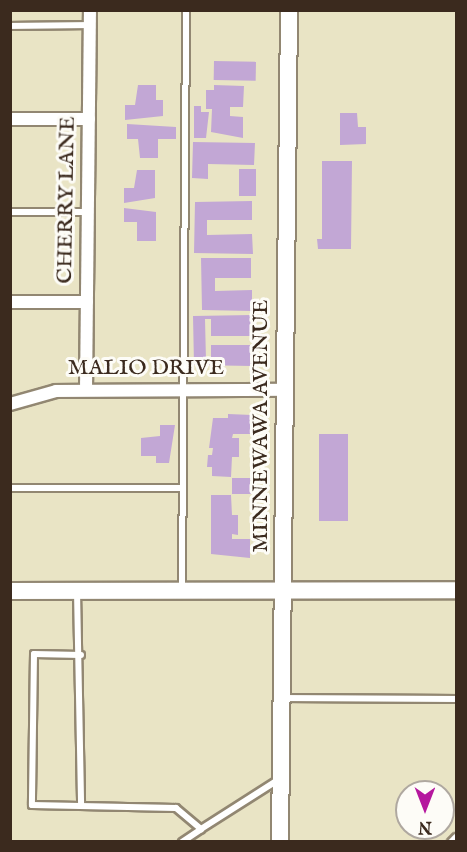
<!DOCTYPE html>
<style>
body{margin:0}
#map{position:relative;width:467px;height:852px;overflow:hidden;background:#e9e4c5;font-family:"IM FELL English",serif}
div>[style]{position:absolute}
.building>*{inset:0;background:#c2a7d5;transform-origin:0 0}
.roads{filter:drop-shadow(2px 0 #928772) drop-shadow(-2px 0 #928772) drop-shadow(0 2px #928772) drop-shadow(0 -2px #928772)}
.service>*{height:6px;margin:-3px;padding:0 3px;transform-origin:3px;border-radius:3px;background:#fff}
.minor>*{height:12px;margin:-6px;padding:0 6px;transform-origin:6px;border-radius:6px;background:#fff}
.secondary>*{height:16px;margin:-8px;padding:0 8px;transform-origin:8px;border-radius:8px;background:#fff}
span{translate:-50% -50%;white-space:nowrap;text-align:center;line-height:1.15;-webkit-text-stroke:6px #fdfcf7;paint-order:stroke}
.street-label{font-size:22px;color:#3b2a1e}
.frame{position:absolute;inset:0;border:12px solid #3b2a1e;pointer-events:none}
.north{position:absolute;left:395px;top:780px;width:60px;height:60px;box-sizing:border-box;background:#fdfcf7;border:2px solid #afa8a0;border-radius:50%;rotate:180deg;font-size:16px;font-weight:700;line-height:24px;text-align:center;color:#3b2a1e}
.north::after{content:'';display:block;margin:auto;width:21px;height:27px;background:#b5179e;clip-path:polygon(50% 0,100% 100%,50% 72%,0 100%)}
</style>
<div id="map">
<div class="building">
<div style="left:214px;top:61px;width:42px;height:19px;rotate:1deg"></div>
<div style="clip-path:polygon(138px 85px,156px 85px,156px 100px,163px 100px,163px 116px,125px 120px,125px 105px,135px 105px)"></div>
<div style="clip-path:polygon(214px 85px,244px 86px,243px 107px,230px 107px,230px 116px,243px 117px,243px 138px,211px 132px,212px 109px,206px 109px,206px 90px,214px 90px)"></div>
<div style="clip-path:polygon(194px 106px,201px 106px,201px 112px,209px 112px,206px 138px,194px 138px)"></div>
<div style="clip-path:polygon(340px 113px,357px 113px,358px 127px,366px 127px,366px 144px,340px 145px)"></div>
<div style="clip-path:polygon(127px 124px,176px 127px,176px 139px,158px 139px,158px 158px,140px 158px,138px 139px,127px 139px)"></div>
<div style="clip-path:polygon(193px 142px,255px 143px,254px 165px,208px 164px,208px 179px,192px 178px)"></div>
<div style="clip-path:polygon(322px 161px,352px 161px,351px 249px,318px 249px,317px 239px,322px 239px)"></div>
<div style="left:239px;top:169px;width:17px;height:27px"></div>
<div style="clip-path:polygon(137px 170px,155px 170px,155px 198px,124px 203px,124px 188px,134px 188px)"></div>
<div style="clip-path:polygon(252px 201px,252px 220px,207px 220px,207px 235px,252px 234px,253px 254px,194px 253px,195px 202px)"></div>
<div style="clip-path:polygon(124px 208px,156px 212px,156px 241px,137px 241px,137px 222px,124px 222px)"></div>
<div style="clip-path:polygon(201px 258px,251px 258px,251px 278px,215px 278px,215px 291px,252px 290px,252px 311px,202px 310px)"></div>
<div style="clip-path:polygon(252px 315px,252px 336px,211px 336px,211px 319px,205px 319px,206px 361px,211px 361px,211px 345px,252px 345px,252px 366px,194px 365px,193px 316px)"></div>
<div style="clip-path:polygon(228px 414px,252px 415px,251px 434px,233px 434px,232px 438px,239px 438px,239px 457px,232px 457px,231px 477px,212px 476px,212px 467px,207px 467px,208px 455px,212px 455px,213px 448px,209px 448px,213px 418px,228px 418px)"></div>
<div style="clip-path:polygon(160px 425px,175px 425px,169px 463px,156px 463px,156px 456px,141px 456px,141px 438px,160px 436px)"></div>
<div style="left:319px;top:434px;width:29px;height:87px"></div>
<div style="left:232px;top:478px;width:19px;height:16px"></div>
<div style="clip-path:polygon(211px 495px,231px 495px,232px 515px,238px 515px,238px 535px,232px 534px,232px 539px,250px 539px,250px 558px,211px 554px)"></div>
</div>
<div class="roads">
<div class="service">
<div style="left:10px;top:26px;width:80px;rotate:-0.7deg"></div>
<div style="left:10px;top:212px;width:78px"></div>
<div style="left:10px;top:488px;width:172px"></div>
<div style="left:182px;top:590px;width:580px;rotate:-89.6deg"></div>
<div style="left:77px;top:591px;width:214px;rotate:88.9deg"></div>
<div style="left:81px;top:655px;width:47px;rotate:-178.8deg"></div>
<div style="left:34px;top:654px;width:151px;rotate:90.8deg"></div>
<div style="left:32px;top:805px;width:144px;rotate:1.2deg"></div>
<div style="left:176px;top:808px;width:33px;rotate:40deg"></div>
<div style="left:201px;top:829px;width:91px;rotate:-32.5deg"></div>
<div style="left:283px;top:698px;width:173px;rotate:0.3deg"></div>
<div style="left:182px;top:842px;width:23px;rotate:-34deg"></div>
<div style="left:451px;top:842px;width:7px;rotate:-45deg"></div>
</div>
<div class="minor">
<div style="left:10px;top:119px;width:79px"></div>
<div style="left:10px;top:302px;width:77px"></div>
<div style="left:86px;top:390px;width:380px;rotate:-89.4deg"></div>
<div style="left:10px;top:404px;width:48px;rotate:-15.8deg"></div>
<div style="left:56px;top:391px;width:229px;rotate:-0.3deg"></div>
</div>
<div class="secondary">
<div style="left:10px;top:591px;width:446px;rotate:-0.1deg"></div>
<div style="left:280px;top:842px;width:832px;rotate:-89.38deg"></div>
</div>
</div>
<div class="street-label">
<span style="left:67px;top:200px;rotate:-89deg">CHERRY LANE</span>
<span style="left:146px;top:369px">MALIO DRIVE</span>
<span style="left:262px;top:426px;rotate:-90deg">MINNEWAWA AVENUE</span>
</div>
<div class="frame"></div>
<div class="north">N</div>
</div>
